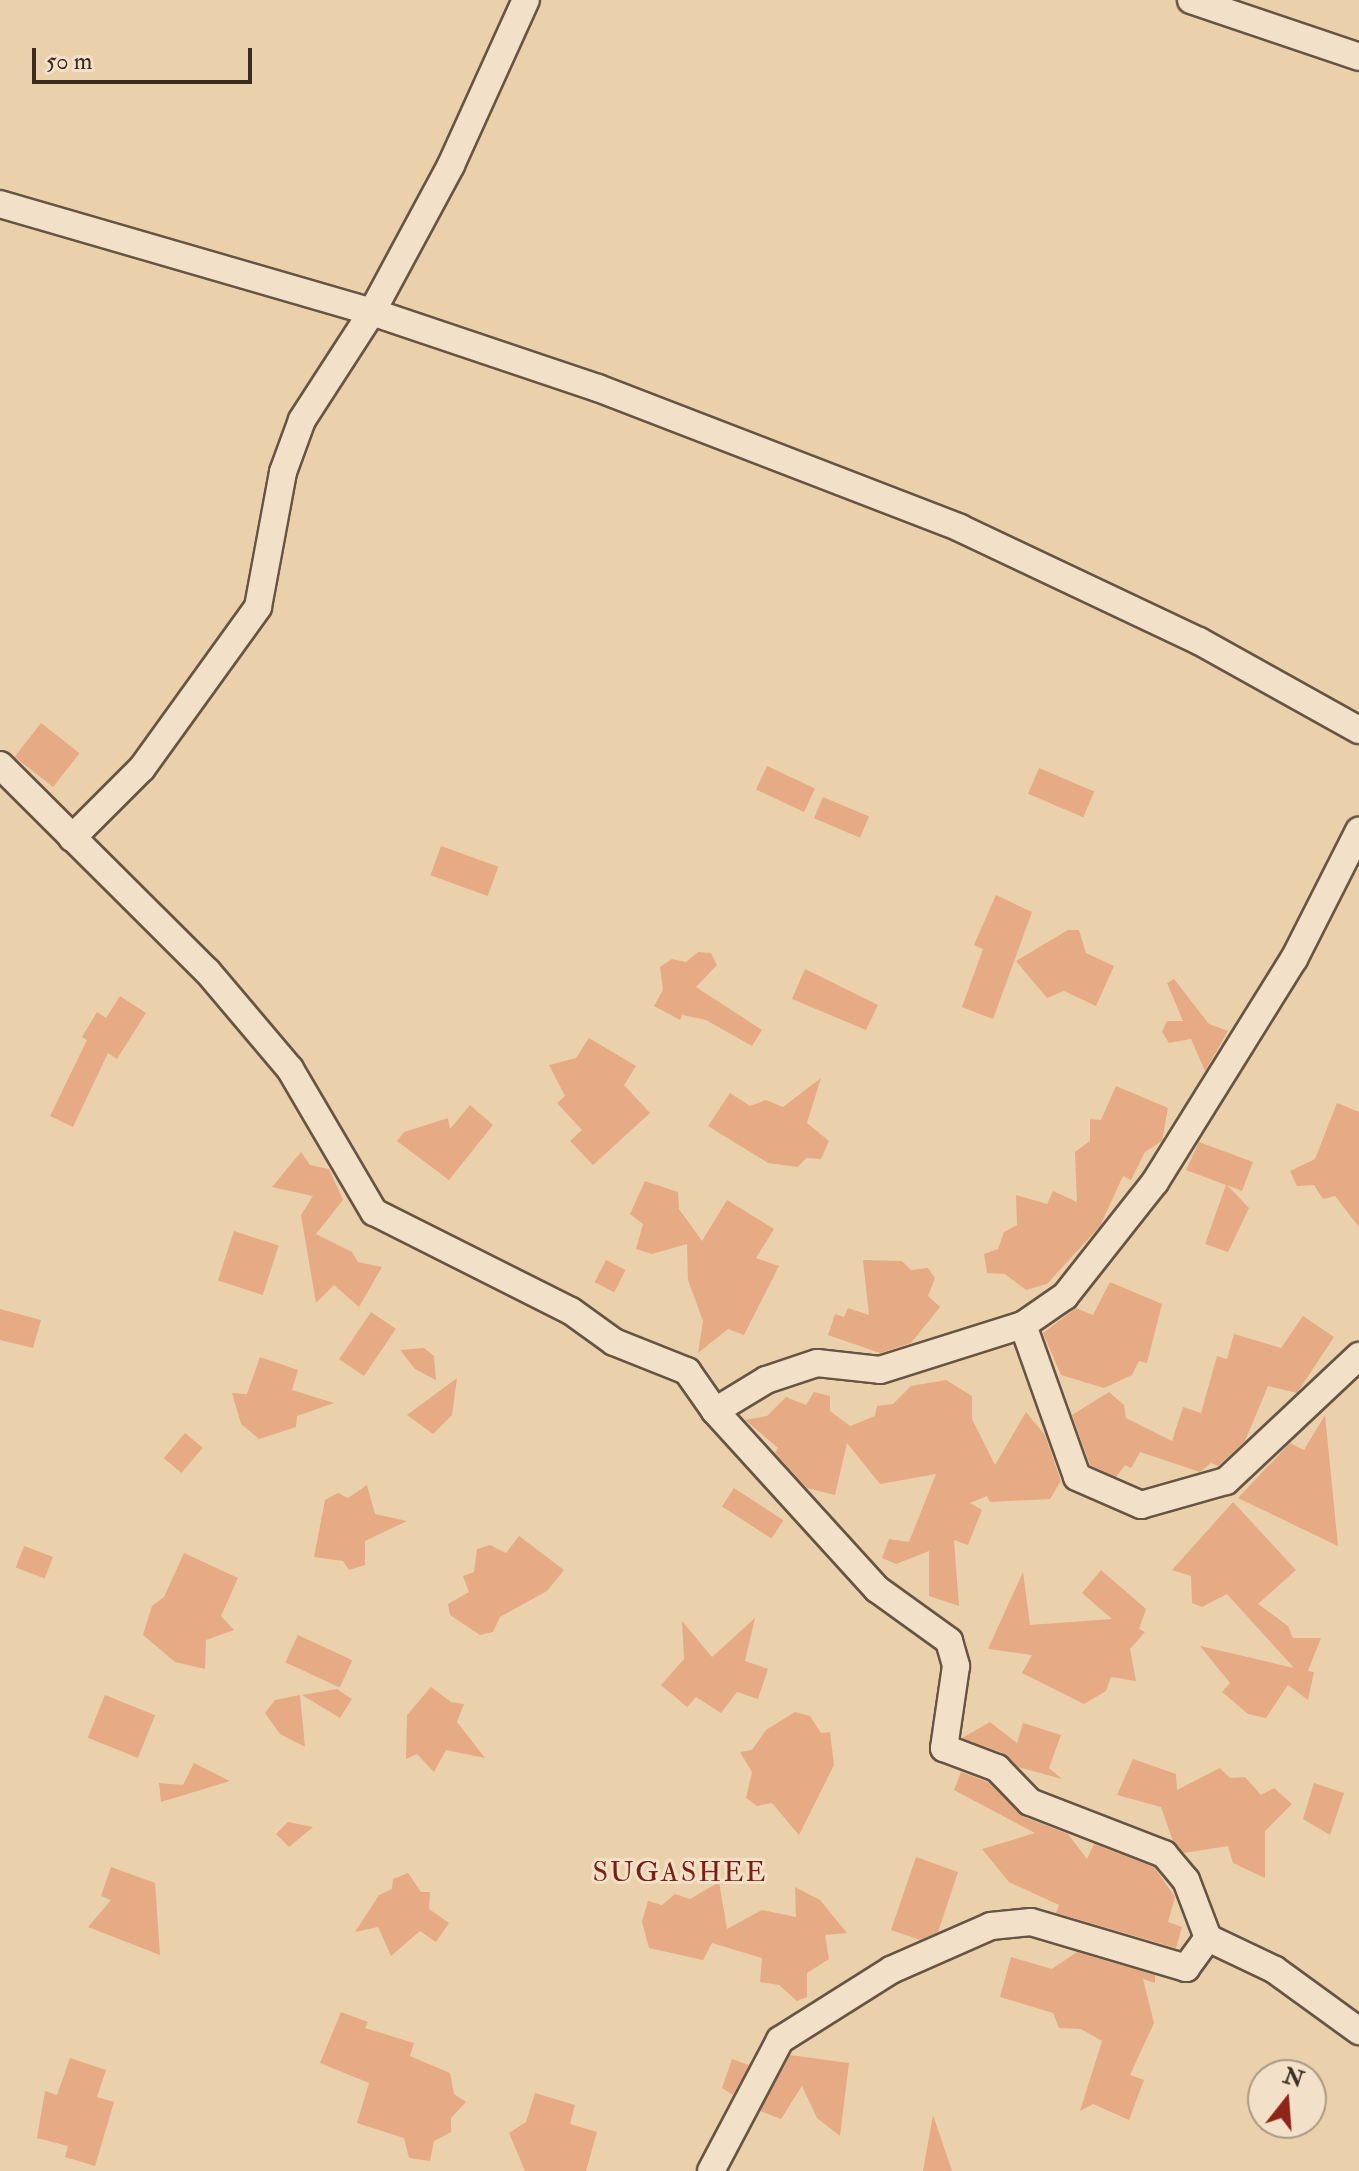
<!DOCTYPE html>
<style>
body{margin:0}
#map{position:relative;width:1359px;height:2171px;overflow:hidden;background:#ebd1ab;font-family:"IM FELL Double Pica",serif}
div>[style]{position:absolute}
.building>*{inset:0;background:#e6aa84;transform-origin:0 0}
.roads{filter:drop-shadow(2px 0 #675544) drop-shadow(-2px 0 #675544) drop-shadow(0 2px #675544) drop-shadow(0 -2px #675544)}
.street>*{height:26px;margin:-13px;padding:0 13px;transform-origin:13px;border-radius:13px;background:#f2e1c8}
span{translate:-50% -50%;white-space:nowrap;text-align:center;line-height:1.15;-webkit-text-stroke:6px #f2e1c8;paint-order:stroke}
.quarter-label{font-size:28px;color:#7a1f14;letter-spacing:2px}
.north{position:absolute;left:1247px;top:2059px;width:80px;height:80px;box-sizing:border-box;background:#f2e1c8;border:2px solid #a99985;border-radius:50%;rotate:17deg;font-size:22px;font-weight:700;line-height:32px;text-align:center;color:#3b2c21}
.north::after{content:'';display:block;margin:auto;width:28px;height:36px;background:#8f2418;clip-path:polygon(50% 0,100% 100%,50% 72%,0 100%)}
.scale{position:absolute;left:32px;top:48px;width:220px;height:36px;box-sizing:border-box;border:4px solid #3b2c21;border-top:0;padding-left:10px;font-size:24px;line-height:28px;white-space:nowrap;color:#3b2c21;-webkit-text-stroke:6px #f2e1c8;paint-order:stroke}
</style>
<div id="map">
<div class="building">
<div style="left:41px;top:723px;width:49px;height:43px;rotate:38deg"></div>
<div style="left:767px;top:766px;width:53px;height:26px;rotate:25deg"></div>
<div style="left:1039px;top:768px;width:60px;height:28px;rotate:23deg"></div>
<div style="left:823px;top:797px;width:50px;height:23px;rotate:23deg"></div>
<div style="left:441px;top:846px;width:61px;height:31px;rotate:20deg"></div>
<div style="clip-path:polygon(996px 895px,1032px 912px,993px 1019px,962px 1007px,983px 949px,974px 945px)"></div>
<div style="clip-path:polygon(1068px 930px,1079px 930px,1086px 953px,1114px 966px,1096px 1006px,1064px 991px,1047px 998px,1016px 961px)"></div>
<div style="clip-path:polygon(698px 952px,711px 953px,717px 965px,696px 987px,762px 1030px,752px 1046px,706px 1020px,682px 1015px,680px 1020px,654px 1006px,663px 990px,660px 967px,672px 959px,686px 962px)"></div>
<div style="clip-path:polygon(805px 969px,878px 1005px,866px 1030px,792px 999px)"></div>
<div style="clip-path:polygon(1174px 979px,1209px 1024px,1228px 1031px,1205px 1071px,1191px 1039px,1169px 1043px,1162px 1032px,1167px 1021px,1183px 1021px,1167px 983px)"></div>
<div style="clip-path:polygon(120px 996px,146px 1013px,117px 1059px,108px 1053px,73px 1127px,50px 1116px,87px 1040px,82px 1037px,97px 1012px,106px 1018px)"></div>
<div style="clip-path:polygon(589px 1038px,636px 1066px,624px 1085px,650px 1113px,593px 1165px,570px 1141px,582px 1130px,557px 1103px,565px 1096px,549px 1065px,576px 1058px)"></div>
<div style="clip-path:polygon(821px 1078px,807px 1123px,829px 1141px,821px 1159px,806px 1158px,798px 1167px,768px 1163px,708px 1126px,730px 1093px,750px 1106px,766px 1100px,783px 1107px)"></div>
<div style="clip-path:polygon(1116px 1086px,1168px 1108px,1162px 1141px,1145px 1152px,1131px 1180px,1123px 1176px,1100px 1226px,1047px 1284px,1026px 1290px,1005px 1274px,987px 1273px,984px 1254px,998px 1249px,1004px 1232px,1017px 1225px,1016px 1195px,1047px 1204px,1053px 1191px,1077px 1202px,1075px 1152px,1090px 1141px,1090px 1119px,1101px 1120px)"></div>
<div style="clip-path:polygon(1337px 1103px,1359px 1112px,1359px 1227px,1335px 1196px,1323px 1199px,1314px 1185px,1297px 1186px,1290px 1171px,1315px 1159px)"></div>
<div style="clip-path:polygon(470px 1105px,493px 1125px,449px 1180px,397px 1141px,404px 1132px,448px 1118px,450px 1129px)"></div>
<div style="clip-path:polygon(1199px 1142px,1253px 1162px,1242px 1191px,1227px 1185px,1249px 1208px,1228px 1252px,1205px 1244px,1226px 1185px,1186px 1170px)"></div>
<div style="clip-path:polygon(301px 1152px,310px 1165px,329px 1169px,343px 1200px,316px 1234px,352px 1252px,358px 1262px,382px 1267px,359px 1307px,334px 1285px,316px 1303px,301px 1215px,313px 1196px,272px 1187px)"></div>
<div style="clip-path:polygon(645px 1181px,678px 1192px,679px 1209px,702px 1241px,727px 1200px,774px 1229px,756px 1258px,779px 1266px,744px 1335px,728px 1329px,698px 1353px,703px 1321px,688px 1280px,687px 1244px,652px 1254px,636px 1249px,643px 1224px,630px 1214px)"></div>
<div style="left:234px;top:1231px;width:47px;height:52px;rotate:18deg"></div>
<div style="left:606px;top:1260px;width:22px;height:25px;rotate:27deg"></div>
<div style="clip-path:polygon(863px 1260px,902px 1261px,911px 1270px,928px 1268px,935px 1278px,928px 1296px,940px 1307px,911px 1343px,880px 1353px,828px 1335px,835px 1314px,844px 1317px,848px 1308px,869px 1315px)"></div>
<div style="clip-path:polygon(1110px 1282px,1162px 1304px,1147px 1363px,1139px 1361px,1132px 1375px,1104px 1388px,1061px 1375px,1043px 1333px,1076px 1308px,1093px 1315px)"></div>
<div style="clip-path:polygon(0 1309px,41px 1320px,33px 1348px,0 1340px)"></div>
<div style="left:371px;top:1312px;width:30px;height:57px;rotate:34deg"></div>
<div style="clip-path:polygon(1303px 1316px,1334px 1337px,1297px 1393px,1268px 1386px,1245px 1441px,1218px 1466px,1211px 1463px,1200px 1472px,1140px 1452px,1131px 1468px,1125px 1465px,1116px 1477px,1090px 1465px,1072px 1415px,1109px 1392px,1124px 1405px,1126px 1418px,1172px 1441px,1183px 1407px,1201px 1413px,1217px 1356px,1227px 1359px,1234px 1334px,1281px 1348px)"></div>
<div style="clip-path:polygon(424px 1348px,434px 1356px,436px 1380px,415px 1369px,400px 1350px)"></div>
<div style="clip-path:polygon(260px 1357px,298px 1370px,292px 1390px,334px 1403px,297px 1416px,296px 1427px,259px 1439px,241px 1424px,232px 1393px,247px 1394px)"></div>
<div style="clip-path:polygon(457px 1378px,452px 1415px,433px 1434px,407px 1415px)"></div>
<div style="clip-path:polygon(946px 1380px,972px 1396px,972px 1419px,995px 1465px,1026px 1412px,1045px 1435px,1061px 1481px,1050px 1499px,990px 1502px,987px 1496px,970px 1503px,982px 1510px,968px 1545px,954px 1540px,959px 1606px,929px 1596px,929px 1551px,896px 1564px,882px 1558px,889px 1539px,909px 1542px,936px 1474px,880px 1484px,847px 1443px,835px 1495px,807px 1488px,775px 1453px,778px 1448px,745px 1420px,767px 1416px,786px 1397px,806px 1405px,814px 1392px,830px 1396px,830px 1411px,850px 1426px,875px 1416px,877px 1406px,893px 1404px,911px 1386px)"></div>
<div style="clip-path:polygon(1325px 1415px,1338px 1546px,1238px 1498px,1290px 1443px,1304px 1450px)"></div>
<div style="left:185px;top:1433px;width:23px;height:33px;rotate:40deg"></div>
<div style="clip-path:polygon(367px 1485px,375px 1514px,407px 1521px,365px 1541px,365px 1565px,349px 1570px,343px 1561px,314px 1557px,325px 1500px,338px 1493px,348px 1498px)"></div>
<div style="left:734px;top:1488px;width:59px;height:22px;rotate:33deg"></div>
<div style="clip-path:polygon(1233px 1502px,1296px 1570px,1258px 1604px,1288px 1626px,1293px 1638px,1321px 1638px,1308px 1671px,1314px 1672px,1308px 1700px,1288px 1685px,1266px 1718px,1248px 1714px,1222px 1692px,1230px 1683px,1200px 1646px,1294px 1668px,1227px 1594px,1202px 1607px,1192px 1603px,1191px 1576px,1172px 1570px)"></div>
<div style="clip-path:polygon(519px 1536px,564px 1570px,547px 1591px,500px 1617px,493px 1632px,480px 1635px,450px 1615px,448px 1604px,469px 1592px,463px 1576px,474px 1572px,477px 1549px,490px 1545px,506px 1553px)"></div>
<div style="left:24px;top:1546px;width:31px;height:23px;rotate:21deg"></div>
<div style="clip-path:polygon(184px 1553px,238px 1578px,221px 1616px,234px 1630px,206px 1640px,205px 1669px,175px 1662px,143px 1635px,152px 1606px,164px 1597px)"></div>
<div style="clip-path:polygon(1101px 1570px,1146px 1609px,1139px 1629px,1145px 1632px,1130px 1649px,1136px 1681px,1111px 1677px,1106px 1691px,1084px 1704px,1022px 1673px,1032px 1655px,988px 1649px,1023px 1572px,1030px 1625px,1112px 1619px,1082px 1593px)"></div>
<div style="clip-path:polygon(755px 1618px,745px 1661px,768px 1669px,758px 1699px,737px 1692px,721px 1713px,696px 1697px,687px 1707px,661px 1685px,684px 1659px,682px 1621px,712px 1657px)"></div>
<div style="left:298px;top:1635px;width:60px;height:30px;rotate:25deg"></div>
<div style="clip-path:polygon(431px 1687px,451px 1702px,464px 1704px,457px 1722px,485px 1758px,446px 1750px,434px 1772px,417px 1754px,406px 1759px,407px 1715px)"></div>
<div style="clip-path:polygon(337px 1689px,352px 1699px,340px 1718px,302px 1695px)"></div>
<div style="left:105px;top:1695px;width:54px;height:46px;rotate:22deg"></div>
<div style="clip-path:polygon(300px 1695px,305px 1747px,280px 1734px,265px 1713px,275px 1700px)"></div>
<div style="clip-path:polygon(795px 1712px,810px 1716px,821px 1733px,830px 1732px,834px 1765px,799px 1835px,772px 1803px,757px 1806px,746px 1798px,752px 1772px,740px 1752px,752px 1750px,766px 1730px)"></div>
<div style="clip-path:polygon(990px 1722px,1017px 1743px,1023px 1723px,1061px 1735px,1049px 1768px,1062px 1779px,1018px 1767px,1003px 1753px,962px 1738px)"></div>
<div style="clip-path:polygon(1133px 1759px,1176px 1774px,1177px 1790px,1220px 1768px,1230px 1778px,1245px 1777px,1261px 1795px,1274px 1788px,1292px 1804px,1265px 1831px,1265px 1878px,1233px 1863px,1228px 1846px,1184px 1853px,1173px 1841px,1161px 1807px,1117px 1795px)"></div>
<div style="clip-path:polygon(194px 1763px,230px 1781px,161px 1802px,159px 1783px,183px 1785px)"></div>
<div style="clip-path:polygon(961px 1772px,988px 1782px,1024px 1817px,1068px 1834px,1087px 1859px,1094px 1844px,1154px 1867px,1175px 1897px,1168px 1922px,1182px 1927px,1176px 1948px,1056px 1913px,1059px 1905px,1009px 1882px,982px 1849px,1035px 1833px,954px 1790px)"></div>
<div style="clip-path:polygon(1314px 1783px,1344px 1793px,1330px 1835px,1303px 1819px)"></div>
<div style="clip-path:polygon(288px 1822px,313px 1827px,289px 1847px,276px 1834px)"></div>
<div style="clip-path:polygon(916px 1857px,958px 1872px,938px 1932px,920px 1940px,891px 1930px)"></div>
<div style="clip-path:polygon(111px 1867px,155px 1883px,160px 1955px,88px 1927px,111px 1900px,101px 1896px)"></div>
<div style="clip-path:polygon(408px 1873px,421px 1892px,430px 1892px,429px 1909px,449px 1923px,436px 1942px,420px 1931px,391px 1956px,378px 1927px,355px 1932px,379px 1895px,392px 1889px,393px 1879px)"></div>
<div style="clip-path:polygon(719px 1882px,727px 1929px,762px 1910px,796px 1917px,795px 1887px,820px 1900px,847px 1933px,825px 1935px,829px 1959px,807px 1973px,807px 1997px,797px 2001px,779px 1985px,760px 1982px,762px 1958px,712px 1943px,703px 1960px,649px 1948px,642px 1922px,648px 1901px,662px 1905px,675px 1894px,690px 1899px)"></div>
<div style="clip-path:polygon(1077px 1952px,1155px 1975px,1155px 1983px,1143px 1979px,1154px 2023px,1130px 2075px,1144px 2080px,1129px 2120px,1093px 2104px,1080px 2111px,1102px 2041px,1081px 2029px,1059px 2028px,1053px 2013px,1000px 1997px,1011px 1957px,1052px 1969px)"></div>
<div style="clip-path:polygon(341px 2012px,368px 2022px,365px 2028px,414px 2043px,410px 2056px,450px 2073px,454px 2094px,466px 2102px,451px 2118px,451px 2132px,434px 2141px,430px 2161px,409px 2158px,404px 2138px,357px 2123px,369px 2083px,320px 2063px)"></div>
<div style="clip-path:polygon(790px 2055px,849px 2063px,840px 2136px,817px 2118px,802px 2086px,781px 2119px,760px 2111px)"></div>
<div style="clip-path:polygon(70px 2058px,106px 2070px,97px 2097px,114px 2102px,95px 2166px,65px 2157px,68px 2146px,37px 2138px,45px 2091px,57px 2095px)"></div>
<div style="clip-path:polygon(732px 2059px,749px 2065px,733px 2095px,722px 2088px)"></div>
<div style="clip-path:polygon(535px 2093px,575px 2105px,570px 2124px,597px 2132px,586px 2171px,525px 2171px,509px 2133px,526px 2122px)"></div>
<div style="clip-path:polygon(933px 2115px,952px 2171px,923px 2171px)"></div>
</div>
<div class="roads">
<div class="street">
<div style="left:1191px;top:0;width:177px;rotate:18.7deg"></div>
<div style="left:0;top:204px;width:387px;rotate:16.2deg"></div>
<div style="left:372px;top:312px;width:238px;rotate:18.6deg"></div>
<div style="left:598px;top:388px;width:388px;rotate:21.1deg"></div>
<div style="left:960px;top:528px;width:264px;rotate:25.3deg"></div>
<div style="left:1199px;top:641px;width:183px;rotate:29.1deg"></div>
<div style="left:0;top:765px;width:293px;rotate:44.9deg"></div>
<div style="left:208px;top:972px;width:127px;rotate:49.8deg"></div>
<div style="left:290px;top:1069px;width:166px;rotate:59.6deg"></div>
<div style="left:374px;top:1212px;width:220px;rotate:26.7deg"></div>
<div style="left:571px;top:1311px;width:53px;rotate:35.8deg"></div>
<div style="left:614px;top:1342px;width:79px;rotate:21.7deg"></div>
<div style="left:687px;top:1371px;width:49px;rotate:55deg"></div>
<div style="left:715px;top:1411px;width:241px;rotate:47.7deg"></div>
<div style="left:877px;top:1589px;width:89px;rotate:35.8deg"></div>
<div style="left:949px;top:1641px;width:26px;rotate:74deg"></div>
<div style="left:956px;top:1666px;width:83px;rotate:98.3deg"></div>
<div style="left:944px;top:1748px;width:57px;rotate:20.7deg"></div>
<div style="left:997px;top:1768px;width:47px;rotate:45.9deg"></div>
<div style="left:1030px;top:1802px;width:144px;rotate:21.2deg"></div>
<div style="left:1164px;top:1854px;width:34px;rotate:50deg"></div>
<div style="left:1186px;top:1880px;width:62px;rotate:69.2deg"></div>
<div style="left:72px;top:838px;width:99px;rotate:-45deg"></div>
<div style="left:142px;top:768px;width:198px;rotate:-54.2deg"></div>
<div style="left:258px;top:607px;width:137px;rotate:-79.5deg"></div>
<div style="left:283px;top:472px;width:55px;rotate:-69.9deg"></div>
<div style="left:302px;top:420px;width:129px;rotate:-57.1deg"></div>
<div style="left:372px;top:312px;width:167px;rotate:-61.7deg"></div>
<div style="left:451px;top:165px;width:181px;rotate:-65.6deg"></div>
<div style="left:1023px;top:1325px;width:161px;rotate:70.4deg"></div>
<div style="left:1077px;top:1477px;width:70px;rotate:23.6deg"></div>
<div style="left:1141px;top:1505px;width:88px;rotate:-15.8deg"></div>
<div style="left:1226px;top:1481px;width:183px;rotate:-43.2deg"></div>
<div style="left:715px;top:1411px;width:60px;rotate:-31.3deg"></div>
<div style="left:766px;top:1380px;width:54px;rotate:-18.4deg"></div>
<div style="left:817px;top:1363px;width:63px;rotate:6.3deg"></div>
<div style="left:880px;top:1370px;width:150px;rotate:-17.5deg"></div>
<div style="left:1023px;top:1325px;width:51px;rotate:-34.6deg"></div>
<div style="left:1065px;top:1296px;width:145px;rotate:-51.7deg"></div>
<div style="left:1155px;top:1182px;width:263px;rotate:-58.1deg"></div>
<div style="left:1294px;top:959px;width:144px;rotate:-63.1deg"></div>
<div style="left:711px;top:2171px;width:148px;rotate:-62.2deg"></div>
<div style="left:780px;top:2040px;width:131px;rotate:-32.2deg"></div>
<div style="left:891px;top:1970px;width:109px;rotate:-23.7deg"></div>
<div style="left:991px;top:1926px;width:40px;rotate:-5.7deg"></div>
<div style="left:1031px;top:1922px;width:162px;rotate:16.5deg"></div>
<div style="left:1186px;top:1968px;width:37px;rotate:-54deg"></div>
<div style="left:1208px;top:1938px;width:74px;rotate:25.5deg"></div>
<div style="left:1275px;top:1970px;width:104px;rotate:36deg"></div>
</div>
</div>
<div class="quarter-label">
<span style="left:680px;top:1873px">SUGASHEE</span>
</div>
<div class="north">N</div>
<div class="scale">50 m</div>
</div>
